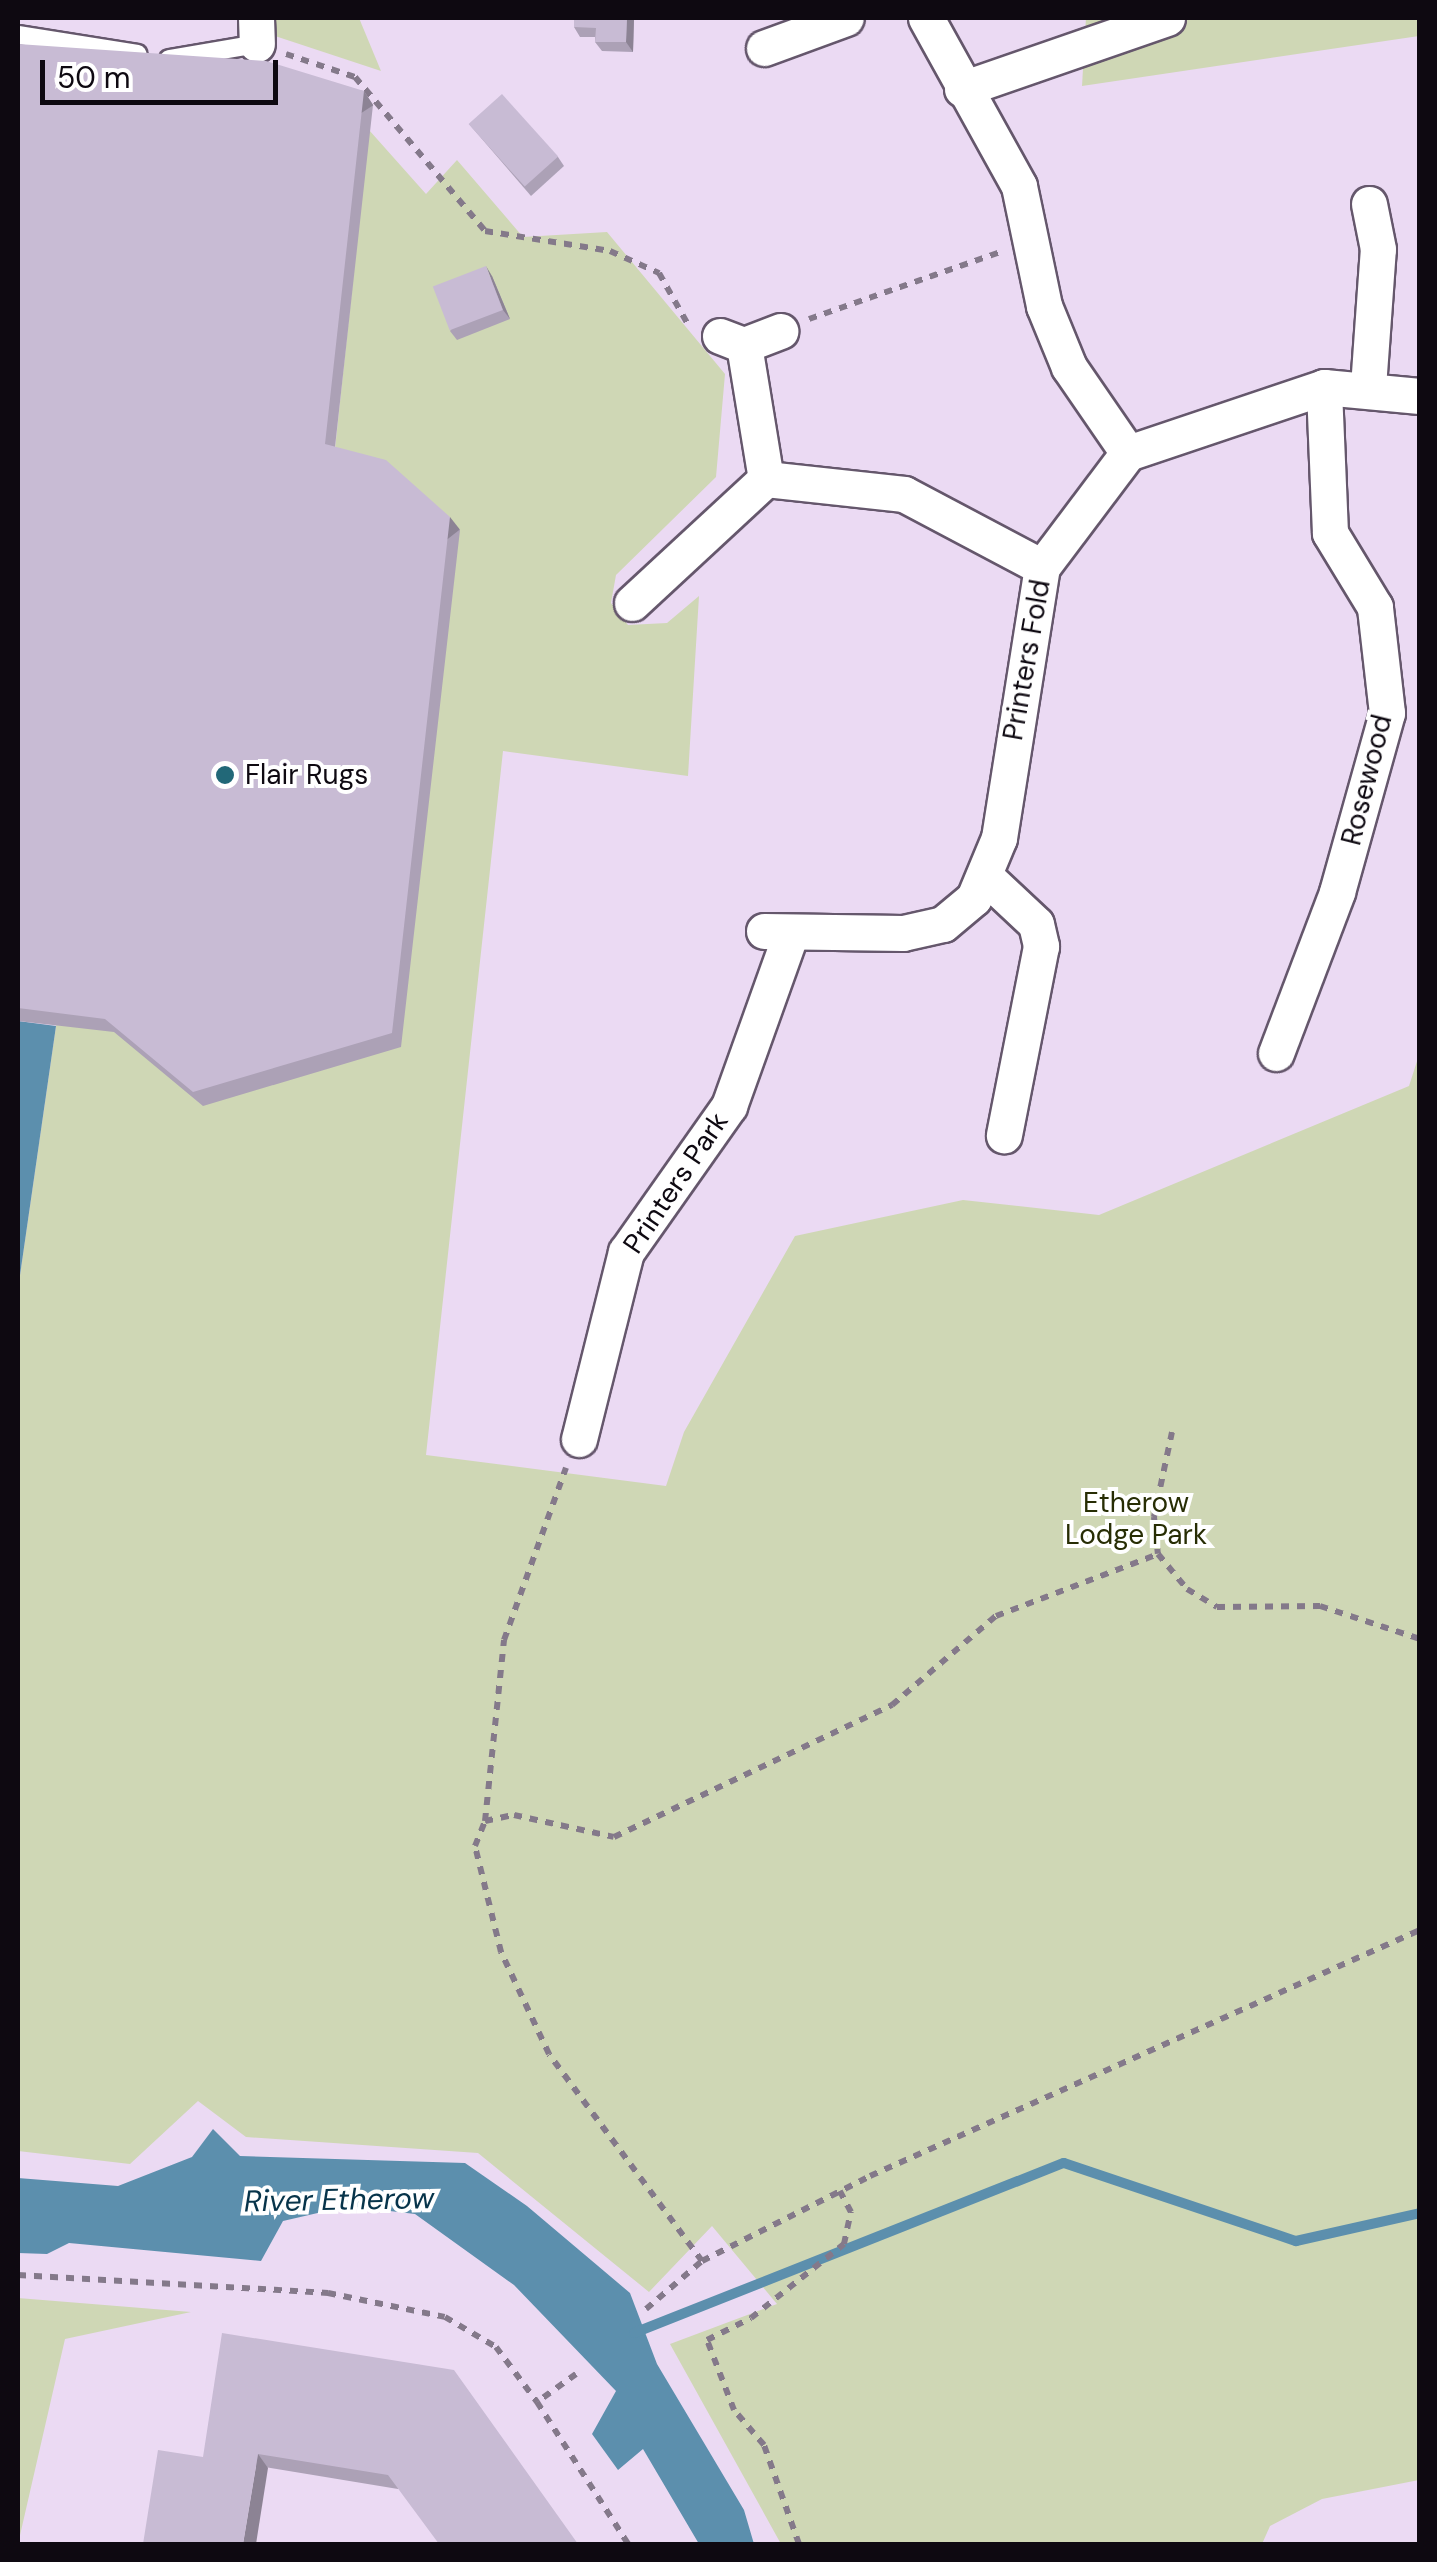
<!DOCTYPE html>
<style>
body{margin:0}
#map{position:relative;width:1437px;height:2562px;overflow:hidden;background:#ebdaf3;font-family:"DM Sans",sans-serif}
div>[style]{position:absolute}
.green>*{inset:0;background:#cfd7b5}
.water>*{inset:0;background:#5c8fad}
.stream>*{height:10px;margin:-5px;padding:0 5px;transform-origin:5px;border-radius:5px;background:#5c8fad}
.path>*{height:6px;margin-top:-3px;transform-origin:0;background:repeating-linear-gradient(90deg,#84798a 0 8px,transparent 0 16px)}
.roads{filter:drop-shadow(2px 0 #65576c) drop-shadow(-2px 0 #65576c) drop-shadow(0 2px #65576c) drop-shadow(0 -2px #65576c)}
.lane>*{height:18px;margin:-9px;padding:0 9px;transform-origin:9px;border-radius:9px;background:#fff}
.street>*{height:35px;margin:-17.5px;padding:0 17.5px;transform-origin:17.5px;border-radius:17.5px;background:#fff}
.wall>*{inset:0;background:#aca1b6}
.shaded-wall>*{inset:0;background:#8c8394;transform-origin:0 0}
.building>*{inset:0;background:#c8bbd4;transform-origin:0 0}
.dots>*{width:28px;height:28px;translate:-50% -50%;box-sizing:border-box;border:5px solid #fff;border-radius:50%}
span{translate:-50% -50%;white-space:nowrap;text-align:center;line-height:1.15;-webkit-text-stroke:8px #fff;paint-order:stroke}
.street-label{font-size:28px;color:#0e0911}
.poi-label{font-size:28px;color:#0e0911}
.left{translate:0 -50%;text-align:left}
.park-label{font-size:28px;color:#272d04}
.water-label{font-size:30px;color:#07344a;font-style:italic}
.frame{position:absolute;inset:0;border:20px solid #0e0911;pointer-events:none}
.scale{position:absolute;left:40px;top:60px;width:238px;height:45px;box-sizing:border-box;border:5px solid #0e0911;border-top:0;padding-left:12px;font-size:30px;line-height:35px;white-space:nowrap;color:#0e0911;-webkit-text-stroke:8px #fff;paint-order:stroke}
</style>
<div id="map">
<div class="green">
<div style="clip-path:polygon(260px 18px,359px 18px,381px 71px,275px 36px)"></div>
<div style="clip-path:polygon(1086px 18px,1419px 18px,1419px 36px,1082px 86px)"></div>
<div style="clip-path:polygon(369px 130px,426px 194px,457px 160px,523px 237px,607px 232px,725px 374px,716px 477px,616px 575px,611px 603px,628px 625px,667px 623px,699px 596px,688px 776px,503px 751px,426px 1455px,666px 1486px,684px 1432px,795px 1236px,963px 1200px,1099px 1215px,1409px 1086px,1419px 1055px,1419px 2480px,1322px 2499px,1270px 2526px,1262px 2544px,781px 2544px,670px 2344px,777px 2304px,712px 2226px,649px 2292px,478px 2153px,246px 2137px,198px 2101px,130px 2164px,18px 2151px,18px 1289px,56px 1026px,66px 985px,334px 458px)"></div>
<div style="clip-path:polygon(18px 2298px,191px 2312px,65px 2339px,18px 2544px)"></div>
</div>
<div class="water">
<div style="clip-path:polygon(18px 1021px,56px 1026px,18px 1289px)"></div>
<div style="clip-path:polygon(213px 2129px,240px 2156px,465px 2163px,527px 2206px,630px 2293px,657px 2364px,744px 2510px,754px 2544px,699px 2544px,643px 2449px,618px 2470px,592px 2434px,616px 2391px,514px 2285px,415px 2214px,348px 2206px,283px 2221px,261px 2261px,69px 2243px,47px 2254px,18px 2253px,18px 2178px,118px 2186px,192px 2157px)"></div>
</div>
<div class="stream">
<div style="left:634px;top:2333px;width:462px;rotate:-21.6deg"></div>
<div style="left:1064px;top:2163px;width:245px;rotate:18.6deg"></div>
<div style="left:1296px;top:2241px;width:127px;rotate:-12.7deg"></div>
</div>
<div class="path">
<div style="left:286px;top:54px;width:73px;rotate:18.4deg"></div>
<div style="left:355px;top:77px;width:202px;rotate:49.8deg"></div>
<div style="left:485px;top:231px;width:127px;rotate:9.1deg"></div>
<div style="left:610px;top:251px;width:54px;rotate:24.2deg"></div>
<div style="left:659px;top:273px;width:63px;rotate:60.6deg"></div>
<div style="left:809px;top:319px;width:202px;rotate:-19.3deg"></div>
<div style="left:1172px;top:1432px;width:87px;rotate:102deg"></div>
<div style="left:1154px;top:1517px;width:37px;rotate:84deg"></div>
<div style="left:1158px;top:1554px;width:45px;rotate:50.4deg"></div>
<div style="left:1187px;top:1589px;width:35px;rotate:31deg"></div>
<div style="left:1217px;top:1607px;width:103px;rotate:-0.6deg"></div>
<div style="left:1320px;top:1606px;width:105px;rotate:18.3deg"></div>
<div style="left:485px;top:1821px;width:182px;rotate:-84deg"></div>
<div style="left:504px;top:1640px;width:183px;rotate:-70.2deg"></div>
<div style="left:702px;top:2261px;width:257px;rotate:-126.5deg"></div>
<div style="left:549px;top:2054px;width:113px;rotate:-115.2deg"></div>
<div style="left:501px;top:1952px;width:109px;rotate:-103.8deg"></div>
<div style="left:475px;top:1846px;width:27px;rotate:-68deg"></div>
<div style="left:485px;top:1821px;width:30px;rotate:-12deg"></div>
<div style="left:514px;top:1815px;width:102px;rotate:12.4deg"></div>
<div style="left:614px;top:1837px;width:308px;rotate:-25.4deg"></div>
<div style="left:892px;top:1705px;width:137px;rotate:-40.6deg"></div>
<div style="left:996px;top:1616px;width:173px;rotate:-20.9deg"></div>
<div style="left:18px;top:2275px;width:311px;rotate:3.3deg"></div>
<div style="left:328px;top:2293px;width:119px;rotate:11.6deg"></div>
<div style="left:445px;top:2317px;width:59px;rotate:30.5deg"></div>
<div style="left:496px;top:2347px;width:69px;rotate:53.3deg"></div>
<div style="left:646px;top:2309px;width:74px;rotate:-40.6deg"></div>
<div style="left:702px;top:2261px;width:188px;rotate:-26.8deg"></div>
<div style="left:870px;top:2176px;width:603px;rotate:-24.1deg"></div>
<div style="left:576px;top:2374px;width:48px;rotate:144.3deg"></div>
<div style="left:537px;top:2402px;width:169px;rotate:57.3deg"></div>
<div style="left:799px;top:2544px;width:105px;rotate:-109.5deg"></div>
<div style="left:764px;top:2445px;width:46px;rotate:-130.6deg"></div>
<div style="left:734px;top:2410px;width:75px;rotate:-111.1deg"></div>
<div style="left:707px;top:2340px;width:49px;rotate:-26.6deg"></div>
<div style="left:751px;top:2318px;width:119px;rotate:-38.5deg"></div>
<div style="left:844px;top:2244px;width:33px;rotate:-78deg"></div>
<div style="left:851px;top:2212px;width:24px;rotate:-118deg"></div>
</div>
<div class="roads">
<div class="lane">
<div style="left:18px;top:35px;width:121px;rotate:9deg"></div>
<div style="left:169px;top:59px;width:89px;rotate:-9.7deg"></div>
</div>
<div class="street">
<div style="left:256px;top:18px;width:26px;rotate:88deg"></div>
<div style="left:926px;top:18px;width:192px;rotate:61deg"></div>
<div style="left:1019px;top:186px;width:123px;rotate:78.2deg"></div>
<div style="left:1044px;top:306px;width:66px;rotate:67.7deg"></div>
<div style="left:1069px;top:367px;width:104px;rotate:55.5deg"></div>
<div style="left:764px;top:48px;width:87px;rotate:-20.1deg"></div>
<div style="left:962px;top:89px;width:217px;rotate:-19.1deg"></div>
<div style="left:720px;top:336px;width:26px;rotate:21deg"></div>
<div style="left:744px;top:345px;width:136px;rotate:80.7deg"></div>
<div style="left:744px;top:345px;width:39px;rotate:-21deg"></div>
<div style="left:1368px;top:387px;width:138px;rotate:-85.9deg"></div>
<div style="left:1378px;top:249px;width:46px;rotate:-101.3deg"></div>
<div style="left:632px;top:603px;width:183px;rotate:-42.8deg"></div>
<div style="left:766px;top:479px;width:139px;rotate:6.2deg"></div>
<div style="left:904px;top:494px;width:156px;rotate:27.9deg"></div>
<div style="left:987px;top:878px;width:67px;rotate:43.2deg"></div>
<div style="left:1036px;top:924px;width:23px;rotate:77deg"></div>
<div style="left:1041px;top:946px;width:193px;rotate:101.1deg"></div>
<div style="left:764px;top:931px;width:139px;rotate:0.8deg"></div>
<div style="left:903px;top:933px;width:41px;rotate:-12.7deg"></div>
<div style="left:943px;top:924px;width:40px;rotate:-40deg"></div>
<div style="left:974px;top:898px;width:65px;rotate:-67.4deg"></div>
<div style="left:999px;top:838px;width:274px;rotate:-81deg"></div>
<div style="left:1042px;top:567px;width:143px;rotate:-53deg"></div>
<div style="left:1128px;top:453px;width:207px;rotate:-18.6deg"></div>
<div style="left:1324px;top:387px;width:96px;rotate:5.4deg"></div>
<div style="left:1276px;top:1053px;width:172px;rotate:-69.2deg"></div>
<div style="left:1337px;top:892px;width:186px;rotate:-74.4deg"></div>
<div style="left:1387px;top:713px;width:107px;rotate:-96.5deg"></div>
<div style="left:1375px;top:607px;width:87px;rotate:-121.3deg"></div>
<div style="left:1330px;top:533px;width:146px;rotate:-92.4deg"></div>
<div style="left:579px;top:1439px;width:193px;rotate:-75.9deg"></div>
<div style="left:626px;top:1252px;width:179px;rotate:-54.8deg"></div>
<div style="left:729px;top:1106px;width:184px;rotate:-70.3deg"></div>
</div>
</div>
<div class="wall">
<div style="clip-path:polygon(634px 18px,633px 52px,602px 51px,595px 42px,595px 37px,580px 37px,574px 27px)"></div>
<div style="clip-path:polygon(18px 44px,364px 91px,373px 105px,335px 447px,460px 530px,401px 1047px,203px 1106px,114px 1032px,18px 1021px)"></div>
<div style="clip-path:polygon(469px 124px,558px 157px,564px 166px,531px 196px)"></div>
<div style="clip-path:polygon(492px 276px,510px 319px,457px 340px,450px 331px)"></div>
<div style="clip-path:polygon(454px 2370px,398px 2489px,203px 2457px)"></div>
</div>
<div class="shaded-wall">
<div style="clip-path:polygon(627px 18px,634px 18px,633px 52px,626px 42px)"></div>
<div style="left:364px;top:91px;width:17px;height:355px;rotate:57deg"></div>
<div style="clip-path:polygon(486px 266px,492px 276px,510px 319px,503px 310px)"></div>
<div style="left:450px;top:517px;width:16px;height:519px;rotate:52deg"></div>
<div style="clip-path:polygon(258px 2454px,268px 2468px,256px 2544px,243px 2544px)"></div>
</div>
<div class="building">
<div style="clip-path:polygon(574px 18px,627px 18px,626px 42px,595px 42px,596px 28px,574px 27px)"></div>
<div style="clip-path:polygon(18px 44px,266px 61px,364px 91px,325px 444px,386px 460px,450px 517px,392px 1033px,193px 1092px,105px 1019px,18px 1008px)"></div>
<div style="left:502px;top:94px;width:84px;height:45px;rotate:48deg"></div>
<div style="left:486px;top:266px;width:47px;height:57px;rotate:69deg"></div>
<div style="clip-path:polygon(222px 2333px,454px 2370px,578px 2544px,439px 2544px,388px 2475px,258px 2454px,243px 2544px,143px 2544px,158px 2450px,203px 2457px)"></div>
</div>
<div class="dots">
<div style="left:225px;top:775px;background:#226878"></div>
</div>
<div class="street-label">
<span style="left:1027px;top:660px;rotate:-80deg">Printers Fold</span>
<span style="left:1367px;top:780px;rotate:-76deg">Rosewood</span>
<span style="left:676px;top:1183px;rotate:-56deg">Printers Park</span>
</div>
<div class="poi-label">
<span class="left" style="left:245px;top:775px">Flair Rugs</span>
</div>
<div class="park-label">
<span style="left:1136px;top:1519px">Etherow<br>Lodge Park</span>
</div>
<div class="water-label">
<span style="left:339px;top:2200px;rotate:-1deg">River Etherow</span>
</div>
<div class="frame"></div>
<div class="scale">50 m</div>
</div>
